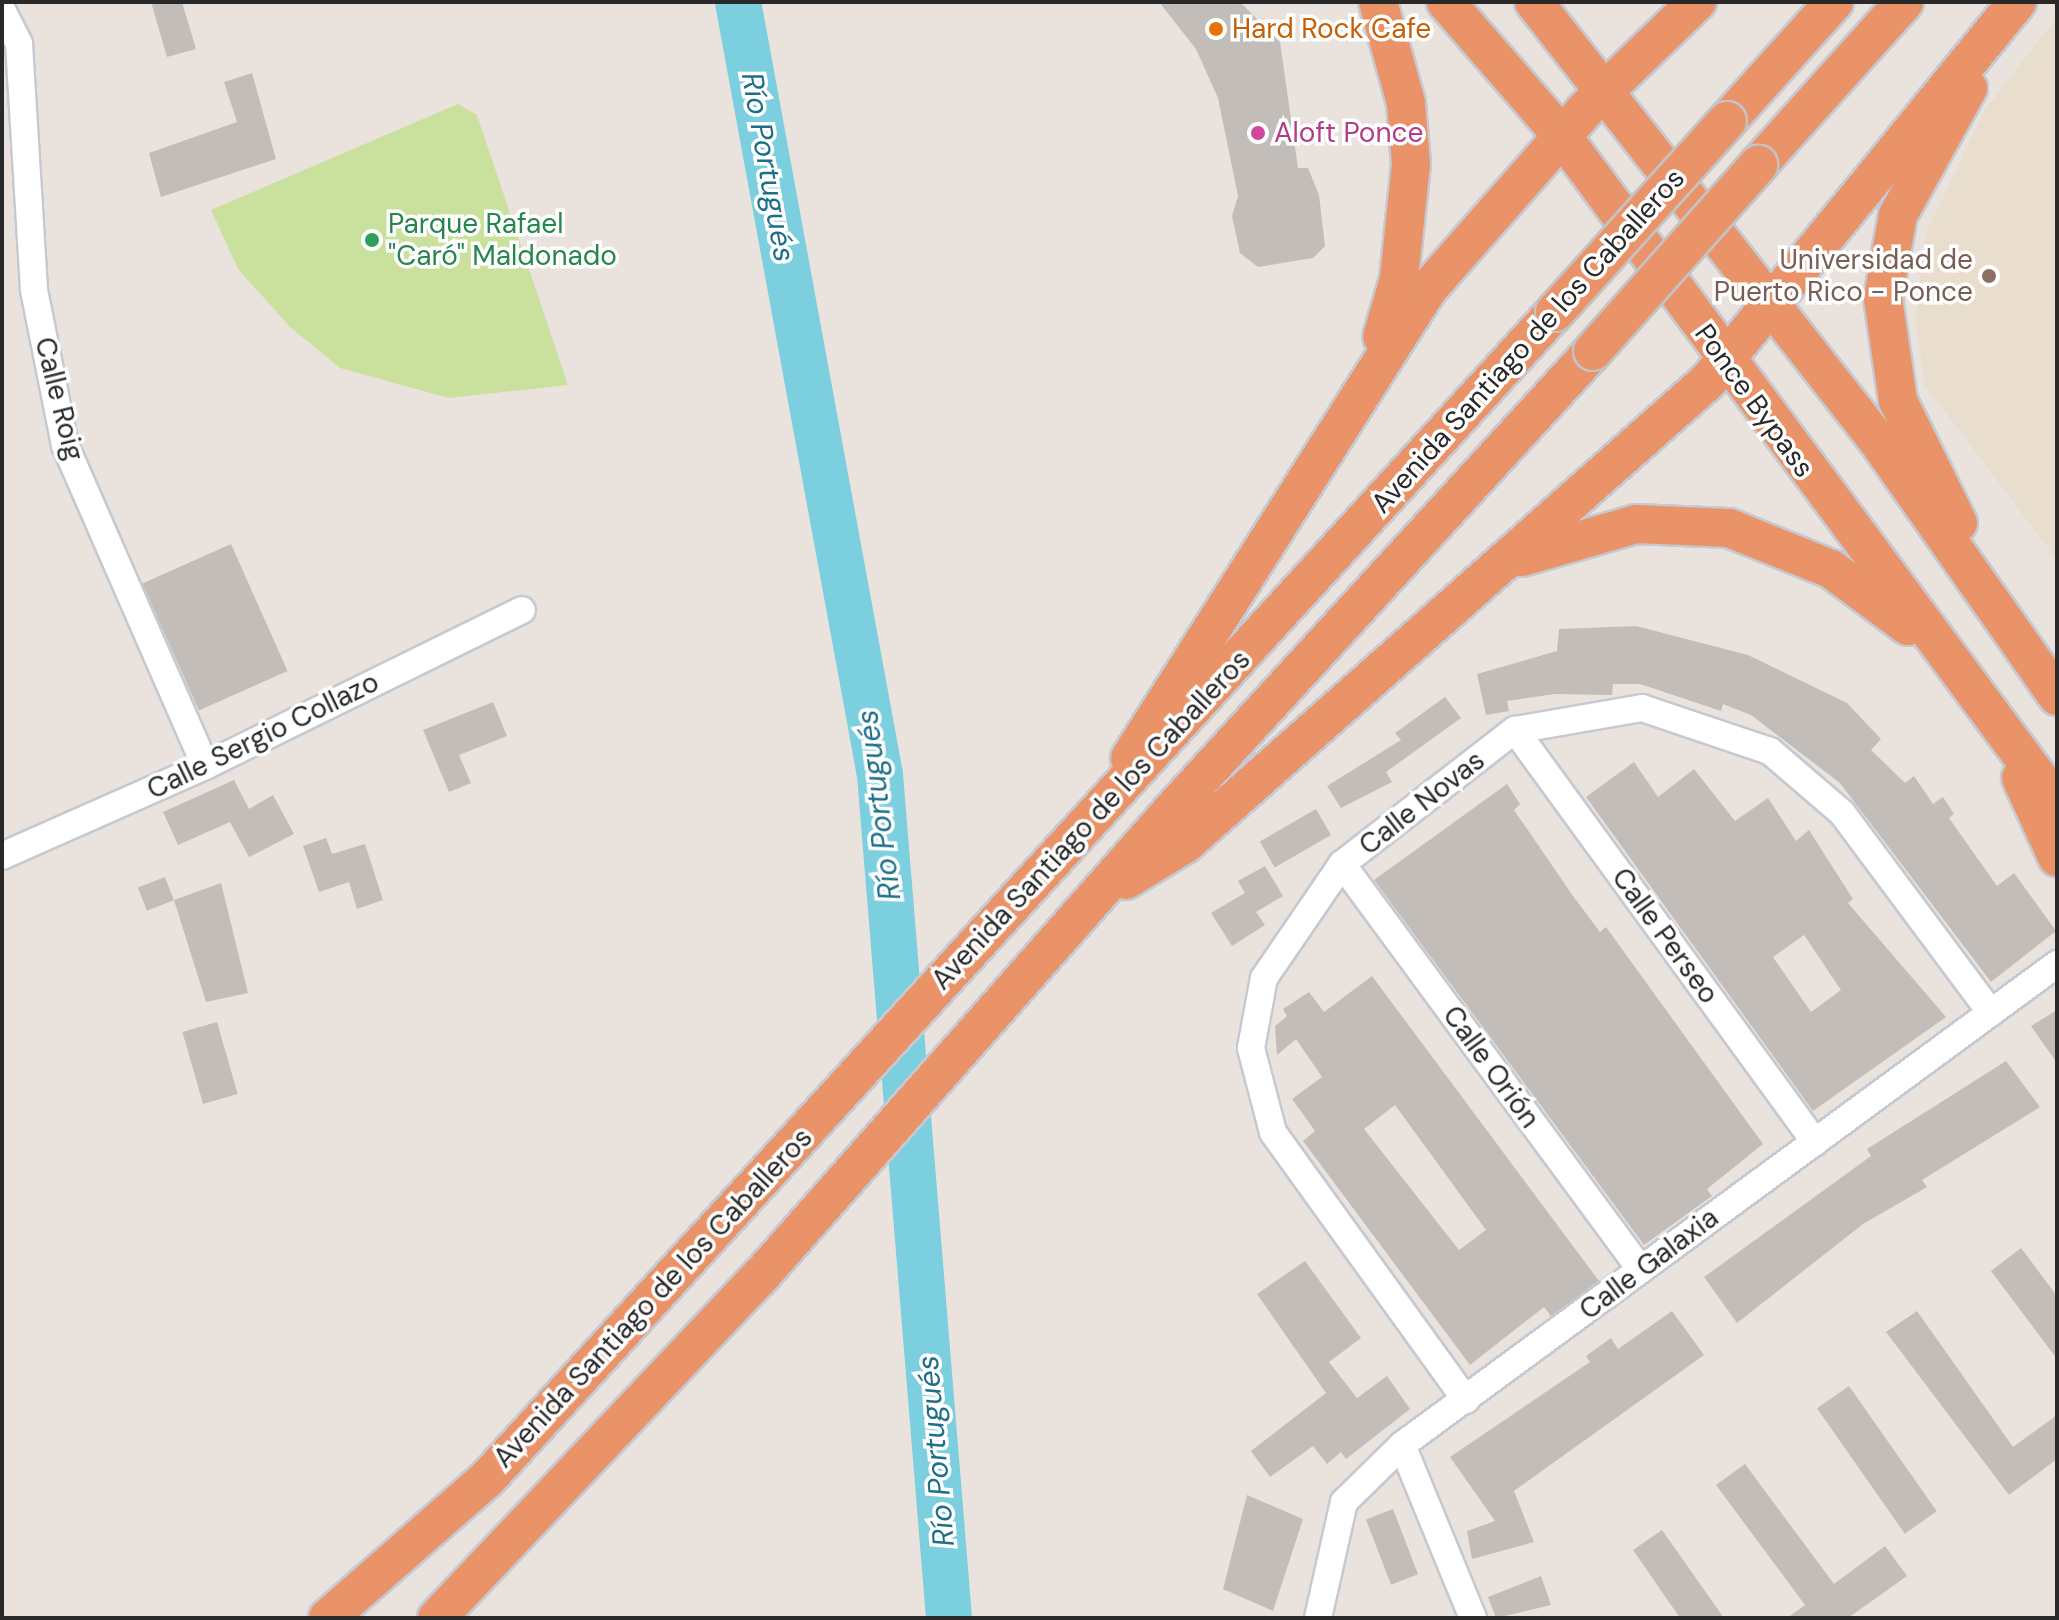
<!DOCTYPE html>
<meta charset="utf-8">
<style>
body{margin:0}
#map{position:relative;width:2059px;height:1620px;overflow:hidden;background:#eae3dd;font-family:"DM Sans",sans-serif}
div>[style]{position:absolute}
.education>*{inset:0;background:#e9dece}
.pitch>*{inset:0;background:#cae09d}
.river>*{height:46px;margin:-23px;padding:0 23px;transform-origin:23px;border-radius:23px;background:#7ccfdf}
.building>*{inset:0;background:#c2bdb9;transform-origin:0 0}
.roads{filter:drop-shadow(2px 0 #c5c9d1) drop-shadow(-2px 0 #c5c9d1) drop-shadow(0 2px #c5c9d1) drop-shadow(0 -2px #c5c9d1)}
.minor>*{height:26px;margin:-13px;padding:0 13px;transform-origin:13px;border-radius:13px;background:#fff}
.highway>*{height:38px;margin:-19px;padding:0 19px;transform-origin:19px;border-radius:19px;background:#ea9368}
.bridges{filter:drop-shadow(2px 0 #c3c3c3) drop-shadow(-2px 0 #c3c3c3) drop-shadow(0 2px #c3c3c3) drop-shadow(0 -2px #c3c3c3)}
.highway-bridge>*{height:38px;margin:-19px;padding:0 19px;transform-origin:19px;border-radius:19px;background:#ea9368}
.dots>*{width:22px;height:22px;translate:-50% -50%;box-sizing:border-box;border:4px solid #fff;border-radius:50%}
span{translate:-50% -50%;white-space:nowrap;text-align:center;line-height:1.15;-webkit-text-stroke:7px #fff;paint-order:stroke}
.food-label{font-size:28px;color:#c56008}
.left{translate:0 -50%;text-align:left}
.hotel-label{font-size:28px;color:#b23c85}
.leisure-label{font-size:28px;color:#27864d}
.education-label{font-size:28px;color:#785e54}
.right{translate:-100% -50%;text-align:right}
.street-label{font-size:28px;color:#292929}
.water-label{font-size:30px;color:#1d6f89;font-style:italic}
.frame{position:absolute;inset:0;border:4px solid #292929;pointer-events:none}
</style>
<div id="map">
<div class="education">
<div style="clip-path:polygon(2057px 17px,2057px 560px,1925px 385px,1915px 318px,1926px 233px,1984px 111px)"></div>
</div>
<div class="pitch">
<div style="clip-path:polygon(458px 104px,477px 115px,568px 385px,449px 398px,340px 368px,290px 327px,238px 269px,211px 210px)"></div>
</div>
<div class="river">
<div style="left:738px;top:2px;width:786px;rotate:79.59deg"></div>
<div style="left:880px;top:775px;width:846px;rotate:85.32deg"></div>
</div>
<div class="building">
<div style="clip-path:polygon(151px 2px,182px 2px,196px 49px,167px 57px)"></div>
<div style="clip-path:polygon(1159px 2px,1240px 2px,1280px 42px,1298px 168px,1308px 168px,1319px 195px,1325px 246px,1313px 258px,1258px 267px,1240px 253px,1232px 216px,1238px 196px,1218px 98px,1196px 49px)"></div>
<div style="clip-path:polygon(252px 73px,276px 159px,161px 197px,149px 153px,237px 122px,224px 82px)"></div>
<div style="left:231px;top:544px;width:139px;height:97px;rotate:66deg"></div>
<div style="clip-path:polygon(1636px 626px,1748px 655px,1847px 703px,1881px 739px,1871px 750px,1905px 783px,1914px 776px,1933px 804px,1943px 797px,1954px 814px,1949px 818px,1997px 886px,2014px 873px,2056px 931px,1991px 982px,1840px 783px,1751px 715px,1723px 704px,1721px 711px,1640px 684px,1613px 684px,1612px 695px,1555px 694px,1507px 701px,1509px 711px,1486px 715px,1477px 674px,1557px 651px,1559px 629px)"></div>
<div style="clip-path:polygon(1445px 697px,1461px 718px,1386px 772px,1392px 782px,1341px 808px,1327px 786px,1401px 740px,1395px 733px)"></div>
<div style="clip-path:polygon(493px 702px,507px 736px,459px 755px,471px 783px,449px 792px,423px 730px)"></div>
<div style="clip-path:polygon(evenodd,1634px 762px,1658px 797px,1694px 769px,1735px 821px,1768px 798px,1796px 841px,1809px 830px,1853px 899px,1848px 903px,1946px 1017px,1813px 1111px,1586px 797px,1634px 762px,1804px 935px,1841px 990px,1811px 1012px,1773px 957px,1804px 935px)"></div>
<div style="clip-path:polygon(234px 780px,249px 809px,273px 795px,294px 834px,249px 857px,230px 822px,178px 845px,163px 812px)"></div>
<div style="clip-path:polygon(1507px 784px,1520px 804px,1514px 810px,1573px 896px,1600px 932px,1606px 927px,1763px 1144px,1707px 1189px,1712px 1196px,1644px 1245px,1374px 880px)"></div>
<div style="left:1316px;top:809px;width:30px;height:65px;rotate:60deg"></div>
<div style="clip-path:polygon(326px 838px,332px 854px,365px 844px,383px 900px,357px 909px,349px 882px,319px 892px,303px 846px)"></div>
<div style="clip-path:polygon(1265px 866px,1283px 896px,1256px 912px,1265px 925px,1232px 946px,1211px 913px,1245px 893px,1238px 881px)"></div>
<div style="left:165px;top:877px;width:25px;height:29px;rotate:69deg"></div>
<div style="clip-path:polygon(221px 883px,248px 993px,206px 1002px,174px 900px)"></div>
<div style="clip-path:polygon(evenodd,1372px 976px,1599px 1281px,1551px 1316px,1544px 1307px,1470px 1365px,1303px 1141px,1315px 1131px,1292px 1099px,1322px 1077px,1296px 1039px,1277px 1055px,1275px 1026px,1287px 1016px,1283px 1009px,1309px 992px,1324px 1012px,1372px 976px,1395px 1105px,1486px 1230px,1459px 1250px,1364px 1129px,1395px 1105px)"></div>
<div style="clip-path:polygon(2057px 1010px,2057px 1063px,2031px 1026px)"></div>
<div style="left:217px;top:1022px;width:75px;height:36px;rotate:74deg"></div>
<div style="clip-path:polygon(2006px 1061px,2040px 1107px,1922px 1180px,1927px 1187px,1863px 1224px,1737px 1323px,1704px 1277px,1871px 1156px,1867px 1149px)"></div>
<div style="clip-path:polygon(2021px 1248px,2057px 1296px,2057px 1359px,1991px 1271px)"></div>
<div style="clip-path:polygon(1305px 1261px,1361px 1338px,1329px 1362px,1357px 1398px,1387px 1376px,1410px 1409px,1346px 1459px,1341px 1452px,1327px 1464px,1313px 1446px,1270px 1477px,1251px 1451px,1326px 1393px,1257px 1294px)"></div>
<div style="clip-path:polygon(1672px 1311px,1704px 1355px,1514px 1491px,1534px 1542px,1472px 1559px,1467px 1531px,1495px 1521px,1450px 1457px,1590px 1362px,1586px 1356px,1611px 1338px,1618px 1349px)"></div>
<div style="clip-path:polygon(1917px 1311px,2013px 1447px,2057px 1415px,2057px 1459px,2009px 1495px,1886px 1332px)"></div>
<div style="left:1849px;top:1386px;width:153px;height:39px;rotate:55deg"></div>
<div style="clip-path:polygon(1745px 1464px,1834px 1584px,1885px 1546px,1907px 1576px,1848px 1618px,1787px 1618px,1805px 1605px,1716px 1485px)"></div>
<div style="clip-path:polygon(1247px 1495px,1303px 1519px,1273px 1611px,1223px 1589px)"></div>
<div style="left:1393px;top:1509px;width:70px;height:29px;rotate:69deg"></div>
<div style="clip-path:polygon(1662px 1530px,1724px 1618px,1680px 1618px,1633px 1550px)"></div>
<div style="clip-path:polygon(1541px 1576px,1551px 1605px,1496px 1618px,1488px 1597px)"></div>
</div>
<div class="roads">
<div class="minor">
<div style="left:2px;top:10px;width:38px;rotate:63deg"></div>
<div style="left:19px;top:44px;width:246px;rotate:86.5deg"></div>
<div style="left:34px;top:290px;width:158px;rotate:78.7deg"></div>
<div style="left:65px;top:445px;width:350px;rotate:66.4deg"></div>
<div style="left:1515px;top:730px;width:510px;rotate:53.94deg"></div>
<div style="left:2px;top:856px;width:222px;rotate:-23.9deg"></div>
<div style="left:205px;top:766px;width:353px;rotate:-26.2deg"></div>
<div style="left:1342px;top:864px;width:504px;rotate:53.63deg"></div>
<div style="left:1466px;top:1400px;width:330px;rotate:-125.8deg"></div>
<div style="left:1273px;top:1132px;width:87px;rotate:-104.7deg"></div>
<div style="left:1251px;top:1048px;width:71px;rotate:-79.5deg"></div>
<div style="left:1264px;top:978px;width:138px;rotate:-55.6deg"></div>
<div style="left:1342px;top:864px;width:219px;rotate:-37.8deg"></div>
<div style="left:1515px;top:730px;width:129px;rotate:-9.8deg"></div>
<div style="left:1642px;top:708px;width:135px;rotate:18.6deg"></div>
<div style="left:1770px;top:751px;width:95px;rotate:40.7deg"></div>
<div style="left:1842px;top:813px;width:249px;rotate:53.3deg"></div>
<div style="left:1402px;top:1445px;width:187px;rotate:67.7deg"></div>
<div style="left:1318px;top:1618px;width:119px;rotate:-77.4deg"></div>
<div style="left:1344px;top:1502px;width:81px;rotate:-44.5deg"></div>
<div style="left:1402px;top:1445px;width:813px;rotate:-36.29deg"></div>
</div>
<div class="highway">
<div style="left:1378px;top:2px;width:105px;rotate:74.5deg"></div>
<div style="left:1406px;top:103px;width:61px;rotate:85.3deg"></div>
<div style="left:1411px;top:164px;width:116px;rotate:96deg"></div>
<div style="left:1399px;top:279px;width:60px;rotate:106.3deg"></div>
<div style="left:1446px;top:2px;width:177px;rotate:49.1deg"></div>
<div style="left:1562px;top:136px;width:831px;rotate:53.42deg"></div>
<div style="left:1534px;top:2px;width:558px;rotate:51.92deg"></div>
<div style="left:1878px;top:441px;width:312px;rotate:54.9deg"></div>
<div style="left:1727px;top:121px;width:160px;rotate:-48deg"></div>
<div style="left:1758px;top:165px;width:219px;rotate:-48.1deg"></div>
<div style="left:1958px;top:523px;width:136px;rotate:-116.2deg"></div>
<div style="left:1898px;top:401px;width:104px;rotate:-98.3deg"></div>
<div style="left:1883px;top:298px;width:84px;rotate:-79.8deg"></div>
<div style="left:1898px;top:215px;width:145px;rotate:-61.1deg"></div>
<div style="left:1522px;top:557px;width:119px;rotate:-16.1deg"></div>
<div style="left:1636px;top:524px;width:93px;rotate:2.5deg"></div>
<div style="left:1729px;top:528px;width:110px;rotate:21.9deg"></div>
<div style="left:1831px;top:569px;width:96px;rotate:36.5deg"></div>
<div style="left:1130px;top:758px;width:556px;rotate:-57.57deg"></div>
<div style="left:1428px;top:289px;width:238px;rotate:-48.7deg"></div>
<div style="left:1585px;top:110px;width:156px;rotate:-44deg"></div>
<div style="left:2021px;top:778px;width:87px;rotate:65.5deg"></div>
<div style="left:1126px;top:880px;width:69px;rotate:-31.4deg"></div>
<div style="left:1185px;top:844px;width:698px;rotate:-41.52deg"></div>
<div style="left:1708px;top:381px;width:489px;rotate:-50.8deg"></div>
<div style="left:328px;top:1618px;width:211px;rotate:-41.2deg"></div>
<div style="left:487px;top:1479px;width:1582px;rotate:-47.54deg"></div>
<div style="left:437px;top:1618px;width:468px;rotate:-46.6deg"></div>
<div style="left:759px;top:1278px;width:628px;rotate:-48.55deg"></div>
<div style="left:1175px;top:807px;width:619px;rotate:-47.49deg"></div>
</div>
</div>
<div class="bridges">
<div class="highway-bridge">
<div style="left:1555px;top:312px;width:257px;rotate:-48deg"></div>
<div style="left:1593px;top:351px;width:249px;rotate:-48.4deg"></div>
</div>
</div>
<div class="dots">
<div style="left:1216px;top:29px;background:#e8710a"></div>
<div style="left:1258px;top:133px;background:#d1479c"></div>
<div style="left:372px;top:240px;background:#2e9e5b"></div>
<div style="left:1989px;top:276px;background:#8d6e63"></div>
</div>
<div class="food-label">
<span class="left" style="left:1232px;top:29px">Hard Rock Cafe</span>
</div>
<div class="hotel-label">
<span class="left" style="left:1274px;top:133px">Aloft Ponce</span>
</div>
<div class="leisure-label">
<span class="left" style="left:388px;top:240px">Parque Rafael<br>"Caró" Maldonado</span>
</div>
<div class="education-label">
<span class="right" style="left:1973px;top:276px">Universidad de<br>Puerto Rico - Ponce</span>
</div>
<div class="street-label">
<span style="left:1528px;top:341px;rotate:-48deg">Avenida Santiago de los Caballeros</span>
<span style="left:59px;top:399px;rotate:76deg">Calle Roig</span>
<span style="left:1754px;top:401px;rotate:54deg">Ponce Bypass</span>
<span style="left:263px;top:736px;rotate:-26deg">Calle Sergio Collazo</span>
<span style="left:1422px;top:803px;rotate:-38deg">Calle Novas</span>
<span style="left:1091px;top:820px;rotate:-47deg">Avenida Santiago de los Caballeros</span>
<span style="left:1665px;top:936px;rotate:54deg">Calle Perseo</span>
<span style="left:1491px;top:1067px;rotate:54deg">Calle Orión</span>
<span style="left:1649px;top:1264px;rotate:-37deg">Calle Galaxia</span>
<span style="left:653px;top:1298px;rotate:-47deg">Avenida Santiago de los Caballeros</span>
</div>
<div class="water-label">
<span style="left:768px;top:167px;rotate:80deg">Río Portugués</span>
<span style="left:879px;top:805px;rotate:-97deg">Río Portugués</span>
<span style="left:936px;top:1451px;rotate:-95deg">Río Portugués</span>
</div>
<div class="frame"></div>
</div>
